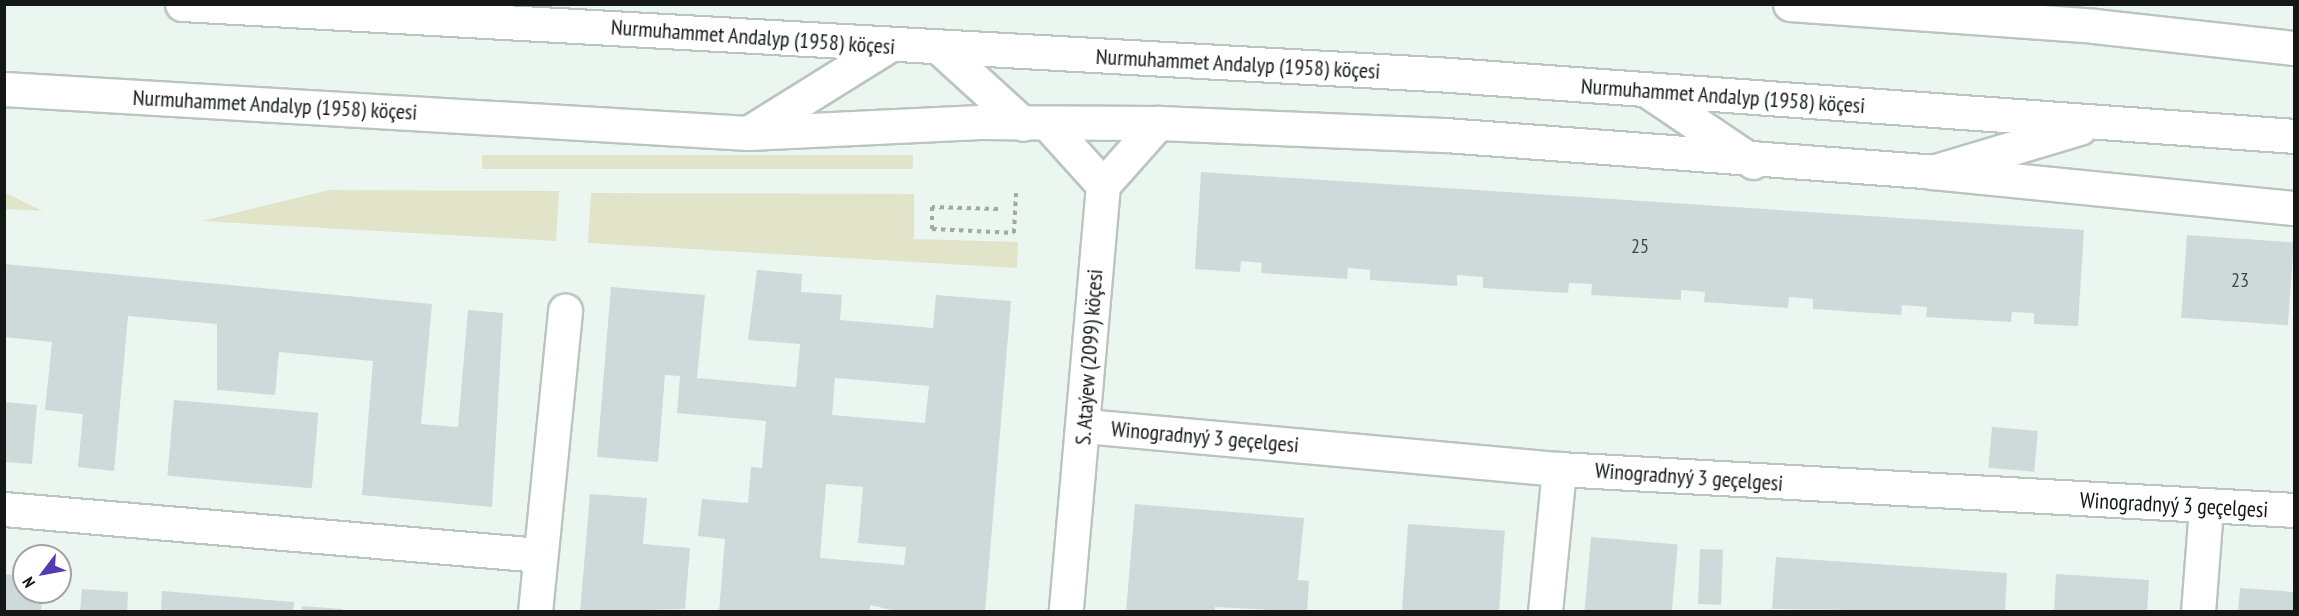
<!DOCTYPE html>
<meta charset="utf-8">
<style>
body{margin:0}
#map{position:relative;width:2299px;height:616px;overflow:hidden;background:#ebf6f0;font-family:"PT Sans Narrow",sans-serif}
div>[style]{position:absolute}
.green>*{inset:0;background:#e1e4c9;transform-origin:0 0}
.building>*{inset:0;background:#cedad9;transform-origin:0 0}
.path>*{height:4px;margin-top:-2px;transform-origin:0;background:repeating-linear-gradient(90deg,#a0a9a4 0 4.5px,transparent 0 9px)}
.roads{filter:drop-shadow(2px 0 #bbc5bf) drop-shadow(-2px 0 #bbc5bf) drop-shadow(0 2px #bbc5bf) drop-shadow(0 -2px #bbc5bf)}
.minor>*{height:33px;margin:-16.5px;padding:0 16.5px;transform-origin:16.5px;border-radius:16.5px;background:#fff}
.tertiary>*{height:33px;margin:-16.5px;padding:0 16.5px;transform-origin:16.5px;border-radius:16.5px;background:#fff}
.primary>*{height:33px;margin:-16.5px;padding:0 16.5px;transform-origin:16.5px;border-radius:16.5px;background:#fff}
span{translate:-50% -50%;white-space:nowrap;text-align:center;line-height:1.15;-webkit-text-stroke:6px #fff;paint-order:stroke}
.number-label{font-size:20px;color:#424846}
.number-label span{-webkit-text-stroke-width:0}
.street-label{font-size:22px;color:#131715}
.frame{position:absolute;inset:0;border:6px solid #131715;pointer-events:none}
.north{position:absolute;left:12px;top:544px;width:60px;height:60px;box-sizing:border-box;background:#fff;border:2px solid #a1a2a1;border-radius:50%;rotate:238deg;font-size:16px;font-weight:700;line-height:24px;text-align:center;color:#131715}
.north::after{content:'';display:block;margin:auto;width:21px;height:27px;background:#553ab2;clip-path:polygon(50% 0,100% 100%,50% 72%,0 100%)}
</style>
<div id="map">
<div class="green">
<div style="left:482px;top:155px;width:431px;height:14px"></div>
<div style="clip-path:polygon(329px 190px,559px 191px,556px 241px,202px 221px)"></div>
<div style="clip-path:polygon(4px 193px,5px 193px,43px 211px,5px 209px)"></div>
<div style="clip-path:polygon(591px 193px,914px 194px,914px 239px,1018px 242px,1017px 268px,588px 243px)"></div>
</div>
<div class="building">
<div style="clip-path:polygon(1201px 172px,2084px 230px,2078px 326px,2034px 324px,2034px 313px,2012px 312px,2011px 322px,1926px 317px,1927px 307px,1902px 305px,1901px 315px,1813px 309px,1813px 299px,1789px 297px,1788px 308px,1704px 302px,1705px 292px,1681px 290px,1681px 300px,1591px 295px,1592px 284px,1569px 283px,1568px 293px,1483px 288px,1483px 277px,1457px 275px,1457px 286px,1370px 280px,1370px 270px,1348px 268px,1347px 279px,1261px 273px,1262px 263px,1241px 261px,1240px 272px,1195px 269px)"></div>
<div style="left:2187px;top:235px;width:107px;height:83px;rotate:4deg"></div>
<div style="clip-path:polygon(4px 264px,432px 304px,421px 424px,458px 427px,468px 310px,503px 313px,492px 507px,362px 495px,373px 361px,279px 352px,275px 395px,217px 390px,217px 324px,128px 316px,114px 471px,78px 467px,83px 414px,45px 410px,52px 342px,4px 337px)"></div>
<div style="clip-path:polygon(evenodd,757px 270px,802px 274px,801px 292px,842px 295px,840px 320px,933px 328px,936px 295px,1011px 301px,985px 612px,901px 612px,870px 605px,870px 612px,719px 612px,725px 539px,698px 536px,702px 499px,748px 503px,751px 467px,762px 468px,766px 421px,677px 413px,680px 376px,665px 375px,658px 462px,597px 457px,611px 287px,705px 295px,697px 378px,796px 387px,800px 344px,748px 340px,757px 270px,835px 378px,929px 386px,925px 423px,832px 415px,835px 378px,757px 270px,826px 484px,863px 487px,858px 543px,906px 547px,904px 565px,820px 558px,826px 484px)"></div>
<div style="left:174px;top:400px;width:145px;height:76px;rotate:5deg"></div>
<div style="clip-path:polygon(4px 402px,37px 405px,32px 464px,4px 462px)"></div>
<div style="left:1992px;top:427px;width:46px;height:41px;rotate:5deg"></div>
<div style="clip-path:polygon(590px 494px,647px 498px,643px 544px,690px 548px,685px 609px,580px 612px)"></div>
<div style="clip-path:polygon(1135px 504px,1304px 518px,1298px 580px,1309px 581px,1307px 612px,1215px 607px,1215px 612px,1126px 612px)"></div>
<div style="left:1408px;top:524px;width:97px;height:88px;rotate:4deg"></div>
<div style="left:1591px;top:537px;width:87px;height:75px;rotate:5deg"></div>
<div style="left:1700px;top:549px;width:23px;height:55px;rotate:2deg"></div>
<div style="clip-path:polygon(1776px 557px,2007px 573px,2005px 612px,1772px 609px)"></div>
<div style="clip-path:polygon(4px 574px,24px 576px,24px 592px,43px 592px,41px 612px,4px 612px)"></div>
<div style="clip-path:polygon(2056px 574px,2149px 580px,2147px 612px,2054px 612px)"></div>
<div style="clip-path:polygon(2240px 588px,2294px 592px,2294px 612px,2238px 612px)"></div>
<div style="clip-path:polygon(82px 589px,128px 592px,127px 612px,80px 612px)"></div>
<div style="clip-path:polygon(162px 591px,294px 602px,293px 612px,161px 612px)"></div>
<div style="clip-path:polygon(302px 606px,342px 609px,342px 612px,302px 612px)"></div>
</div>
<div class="path">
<div style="left:998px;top:209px;width:66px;rotate:-178.3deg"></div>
<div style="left:932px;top:207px;width:22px;rotate:90deg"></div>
<div style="left:932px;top:229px;width:82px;rotate:2.8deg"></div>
<div style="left:1014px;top:233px;width:40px;rotate:-87.1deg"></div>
</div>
<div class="roads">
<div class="minor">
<div style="left:1047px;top:123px;width:84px;rotate:47.9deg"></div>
<div style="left:1103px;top:185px;width:429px;rotate:95deg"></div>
<div style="left:1103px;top:185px;width:83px;rotate:-48.4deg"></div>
<div style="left:1085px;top:426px;width:476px;rotate:5.2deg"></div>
<div style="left:1559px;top:469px;width:736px;rotate:3.19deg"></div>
<div style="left:4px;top:509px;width:538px;rotate:4.91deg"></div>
<div style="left:535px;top:612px;width:303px;rotate:-84.3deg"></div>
<div style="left:1545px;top:612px;width:144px;rotate:-84.4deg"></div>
<div style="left:2198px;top:612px;width:104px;rotate:-85.6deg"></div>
</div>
<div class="tertiary">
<div style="left:4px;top:89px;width:745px;rotate:3.38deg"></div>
<div style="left:748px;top:133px;width:232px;rotate:-2.7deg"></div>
<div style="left:980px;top:122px;width:178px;rotate:0.3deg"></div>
<div style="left:1158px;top:123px;width:287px;rotate:2.4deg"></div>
<div style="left:1445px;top:135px;width:488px;rotate:4.3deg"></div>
<div style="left:1932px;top:172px;width:364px;rotate:5.7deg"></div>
</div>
<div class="primary">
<div style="left:182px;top:4px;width:1256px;rotate:3.2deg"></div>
<div style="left:1436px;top:74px;width:860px;rotate:4.13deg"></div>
<div style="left:1790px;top:4px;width:305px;rotate:4.1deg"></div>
<div style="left:2094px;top:26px;width:201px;rotate:6.3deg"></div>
<div style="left:941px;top:49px;width:111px;rotate:42.4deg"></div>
<div style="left:1651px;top:93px;width:123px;rotate:34.1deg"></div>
<div style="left:748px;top:133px;width:165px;rotate:-31.9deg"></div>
<div style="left:1932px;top:172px;width:154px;rotate:-16.6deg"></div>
</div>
</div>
<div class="number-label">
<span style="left:1640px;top:246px">25</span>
<span style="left:2240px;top:280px">23</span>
</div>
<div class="street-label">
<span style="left:753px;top:37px;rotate:4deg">Nurmuhammet Andalyp (1958) köçesi</span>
<span style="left:1238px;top:64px;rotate:3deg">Nurmuhammet Andalyp (1958) köçesi</span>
<span style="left:1723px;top:96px;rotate:4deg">Nurmuhammet Andalyp (1958) köçesi</span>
<span style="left:275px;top:105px;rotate:3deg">Nurmuhammet Andalyp (1958) köçesi</span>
<span style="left:1089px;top:357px;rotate:-86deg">S. Ataýew (2099) köçesi</span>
<span style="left:1205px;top:437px;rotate:5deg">Winogradnyý 3 geçelgesi</span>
<span style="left:1689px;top:477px;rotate:4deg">Winogradnyý 3 geçelgesi</span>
<span style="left:2174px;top:505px;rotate:3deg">Winogradnyý 3 geçelgesi</span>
</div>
<div class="frame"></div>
<div class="north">N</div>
</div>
